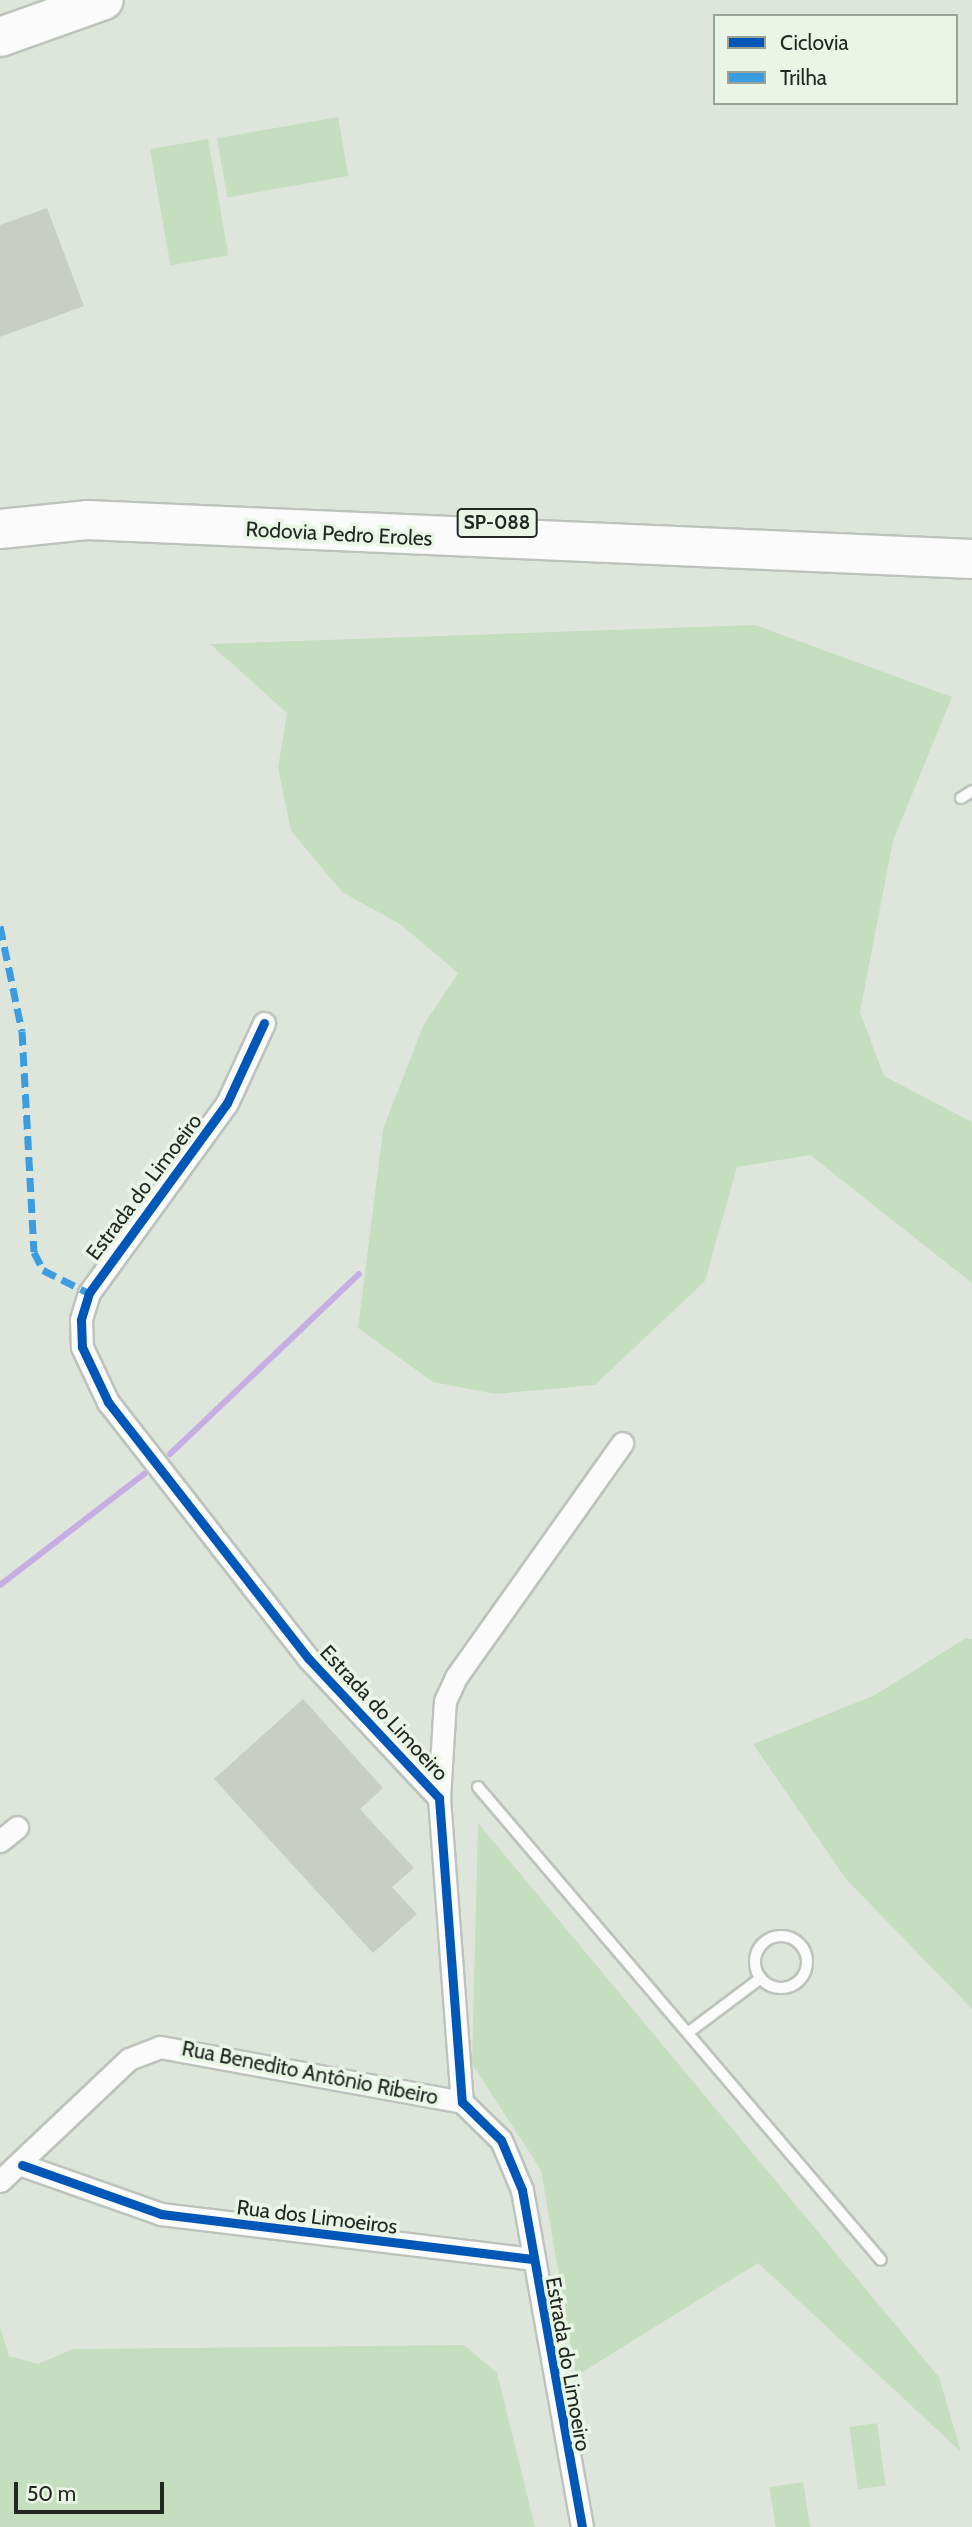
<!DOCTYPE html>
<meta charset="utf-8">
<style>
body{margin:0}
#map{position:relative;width:972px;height:2527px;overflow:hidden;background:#dee6dc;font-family:Cabin,sans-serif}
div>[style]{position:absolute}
.green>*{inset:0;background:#c6dec0;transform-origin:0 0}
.stream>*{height:6px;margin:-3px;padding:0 3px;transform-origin:3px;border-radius:3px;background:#c5afe2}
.building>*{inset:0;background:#c8cec6}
.roads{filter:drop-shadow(2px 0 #bdc3bc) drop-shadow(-2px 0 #bdc3bc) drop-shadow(0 2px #bdc3bc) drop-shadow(0 -2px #bdc3bc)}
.lane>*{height:10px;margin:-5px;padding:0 5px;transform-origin:5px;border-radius:5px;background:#fafbfa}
.lane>.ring{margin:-5px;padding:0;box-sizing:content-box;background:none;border:10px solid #fafbfa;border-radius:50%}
.street>*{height:21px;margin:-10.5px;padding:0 10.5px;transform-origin:10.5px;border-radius:10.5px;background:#fafbfa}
.highway>*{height:38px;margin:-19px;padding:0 19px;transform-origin:19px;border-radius:19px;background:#fafbfa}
.quiet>*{height:7px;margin-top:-3.5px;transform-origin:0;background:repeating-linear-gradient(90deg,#3c9ce0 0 14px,transparent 0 21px)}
.cycleway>*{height:9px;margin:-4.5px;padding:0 4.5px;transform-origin:4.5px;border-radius:4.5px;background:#0057b8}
span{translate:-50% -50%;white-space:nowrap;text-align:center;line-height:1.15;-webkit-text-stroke:7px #e9f6e6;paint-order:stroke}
.shield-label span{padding:2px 5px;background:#e9f6e6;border:2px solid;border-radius:5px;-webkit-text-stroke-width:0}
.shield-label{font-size:19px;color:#232722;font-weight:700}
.street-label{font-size:21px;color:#232722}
.legend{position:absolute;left:713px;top:14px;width:245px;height:91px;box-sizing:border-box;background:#e9f6e6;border:2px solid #9aa398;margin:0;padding:9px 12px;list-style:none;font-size:21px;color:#232722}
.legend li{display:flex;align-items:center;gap:14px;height:35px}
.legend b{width:35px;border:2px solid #9aa398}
.scale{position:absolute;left:14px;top:2482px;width:150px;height:32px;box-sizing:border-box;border:4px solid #232722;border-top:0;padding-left:9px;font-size:21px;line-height:24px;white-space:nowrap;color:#232722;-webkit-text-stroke:5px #e9f6e6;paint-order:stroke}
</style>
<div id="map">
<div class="green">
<div style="left:338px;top:117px;width:60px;height:123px;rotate:80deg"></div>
<div style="left:208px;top:139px;width:118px;height:59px;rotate:80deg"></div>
<div style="clip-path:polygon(755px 625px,952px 697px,893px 841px,860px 1012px,884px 1076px,972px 1122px,972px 1283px,810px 1155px,737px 1167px,705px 1281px,595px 1385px,495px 1394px,433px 1382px,358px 1328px,383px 1129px,423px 1026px,458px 973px,400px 924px,342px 892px,291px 831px,278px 768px,287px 713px,210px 644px)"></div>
<div style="clip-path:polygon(966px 1638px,972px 1639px,972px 2009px,846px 1879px,753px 1744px,875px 1695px)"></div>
<div style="clip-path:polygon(478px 1823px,939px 2377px,961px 2452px,758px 2263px,576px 2376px,541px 2170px,472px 2064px)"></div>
<div style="clip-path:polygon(0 2327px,9px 2356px,38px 2364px,73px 2349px,464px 2345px,497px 2373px,535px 2527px,0 2527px)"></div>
<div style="left:877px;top:2423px;width:63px;height:28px;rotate:82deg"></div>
<div style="left:803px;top:2482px;width:46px;height:34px;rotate:81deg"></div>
</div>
<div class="stream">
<div style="left:170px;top:1454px;width:261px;rotate:-43.6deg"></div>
<div style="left:0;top:1585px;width:182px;rotate:-37.6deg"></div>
</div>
<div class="building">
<div style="clip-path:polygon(47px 208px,84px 306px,0 337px,0 225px)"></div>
<div style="clip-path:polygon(303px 1699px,383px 1788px,360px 1809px,414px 1868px,392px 1887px,417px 1914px,373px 1953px,214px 1779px)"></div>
</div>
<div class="roads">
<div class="lane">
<div style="left:961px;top:798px;width:13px;rotate:-32deg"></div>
<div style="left:478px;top:1787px;width:621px;rotate:49.57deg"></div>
<div class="ring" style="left:755px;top:1936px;width:42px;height:42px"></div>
<div style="left:689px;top:2032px;width:90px;rotate:-36.9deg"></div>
</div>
<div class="street">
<div style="left:264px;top:1023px;width:88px;rotate:114.8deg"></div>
<div style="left:227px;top:1103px;width:235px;rotate:126deg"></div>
<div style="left:89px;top:1293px;width:28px;rotate:107deg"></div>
<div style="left:81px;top:1320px;width:27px;rotate:88deg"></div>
<div style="left:82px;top:1347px;width:61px;rotate:64.7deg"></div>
<div style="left:108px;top:1402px;width:325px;rotate:52deg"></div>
<div style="left:308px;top:1658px;width:192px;rotate:46.9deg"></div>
<div style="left:439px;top:1798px;width:305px;rotate:85.7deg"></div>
<div style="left:462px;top:2102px;width:54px;rotate:44.3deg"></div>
<div style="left:501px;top:2140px;width:54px;rotate:67.2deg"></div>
<div style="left:522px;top:2190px;width:342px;rotate:79.9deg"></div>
<div style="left:439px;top:1798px;width:97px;rotate:-86.5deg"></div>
<div style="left:445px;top:1701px;width:26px;rotate:-65deg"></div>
<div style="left:456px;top:1677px;width:287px;rotate:-54.6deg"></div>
<div style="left:0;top:1841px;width:22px;rotate:-39deg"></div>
<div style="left:22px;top:2165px;width:147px;rotate:19.4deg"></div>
<div style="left:161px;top:2214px;width:374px;rotate:6.9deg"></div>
<div style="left:0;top:2181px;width:178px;rotate:-43.4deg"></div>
<div style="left:129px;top:2059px;width:33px;rotate:-21deg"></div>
<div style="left:160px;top:2047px;width:307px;rotate:10.3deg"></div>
</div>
<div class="highway">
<div style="left:0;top:37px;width:110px;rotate:-19.6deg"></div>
<div style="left:0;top:529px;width:87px;rotate:-5.9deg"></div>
<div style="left:87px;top:520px;width:886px;rotate:2.52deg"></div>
</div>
</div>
<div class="quiet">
<div style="left:0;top:926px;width:107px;rotate:78.2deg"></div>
<div style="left:22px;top:1031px;width:221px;rotate:86.9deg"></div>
<div style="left:34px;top:1252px;width:20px;rotate:63deg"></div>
<div style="left:43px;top:1270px;width:51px;rotate:26.6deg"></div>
</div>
<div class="cycleway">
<div style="left:264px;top:1023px;width:88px;rotate:114.8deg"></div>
<div style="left:227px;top:1103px;width:235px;rotate:126deg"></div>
<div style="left:89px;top:1293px;width:28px;rotate:107deg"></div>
<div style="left:81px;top:1320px;width:27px;rotate:88deg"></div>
<div style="left:82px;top:1347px;width:61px;rotate:64.7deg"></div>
<div style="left:108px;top:1402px;width:325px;rotate:52deg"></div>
<div style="left:308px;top:1658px;width:192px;rotate:46.9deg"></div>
<div style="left:439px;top:1798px;width:305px;rotate:85.7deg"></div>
<div style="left:462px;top:2102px;width:54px;rotate:44.3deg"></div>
<div style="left:501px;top:2140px;width:54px;rotate:67.2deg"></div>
<div style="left:522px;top:2190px;width:342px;rotate:79.9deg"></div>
<div style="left:22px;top:2165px;width:147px;rotate:19.4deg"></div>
<div style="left:161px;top:2214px;width:374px;rotate:6.9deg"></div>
</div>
<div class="shield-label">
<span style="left:497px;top:523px">SP-088</span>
</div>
<div class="street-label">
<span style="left:339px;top:534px;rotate:3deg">Rodovia Pedro Eroles</span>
<span style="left:144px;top:1187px;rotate:-53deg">Estrada do Limoeiro</span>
<span style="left:384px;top:1713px;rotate:47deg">Estrada do Limoeiro</span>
<span style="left:310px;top:2073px;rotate:11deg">Rua Benedito Antônio Ribeiro</span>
<span style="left:317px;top:2217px;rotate:7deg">Rua dos Limoeiros</span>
<span style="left:568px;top:2364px;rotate:80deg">Estrada do Limoeiro</span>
</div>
<ul class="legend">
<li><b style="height:9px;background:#0057b8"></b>Ciclovia</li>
<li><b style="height:9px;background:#3c9ce0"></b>Trilha</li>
</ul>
<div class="scale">50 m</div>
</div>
